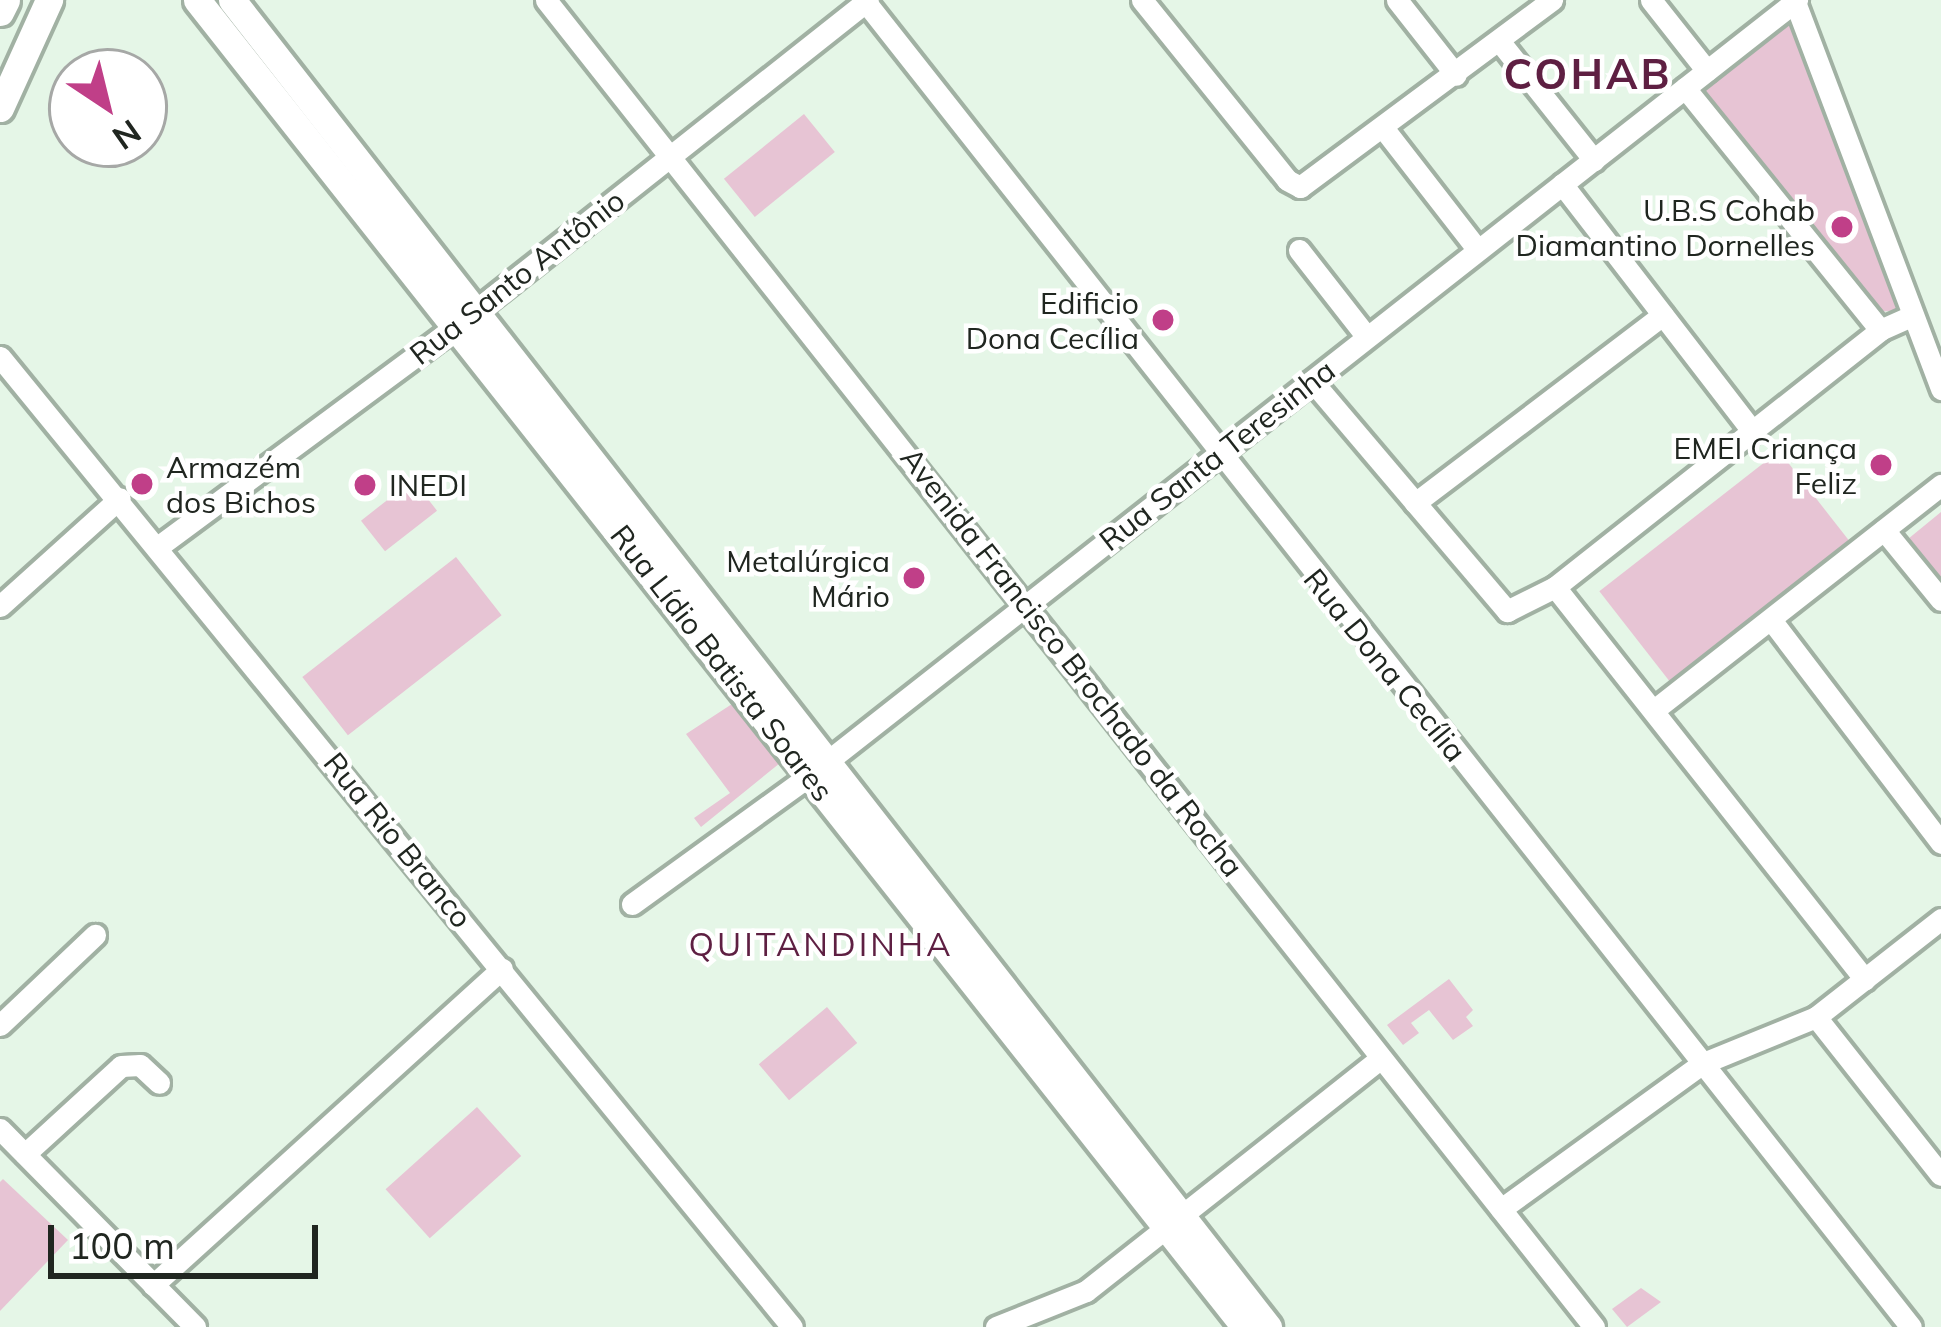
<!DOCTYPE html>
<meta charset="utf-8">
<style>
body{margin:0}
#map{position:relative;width:1941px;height:1327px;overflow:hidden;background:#e5f6e7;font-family:Mulish,sans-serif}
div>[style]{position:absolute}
.green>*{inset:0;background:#e7c4d4;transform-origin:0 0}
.roads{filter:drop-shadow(3px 0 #a1b1a3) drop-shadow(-3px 0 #a1b1a3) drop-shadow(0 3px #a1b1a3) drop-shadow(0 -3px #a1b1a3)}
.minor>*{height:21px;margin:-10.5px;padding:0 10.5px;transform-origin:10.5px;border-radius:10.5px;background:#fff}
.major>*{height:27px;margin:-13.5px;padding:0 13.5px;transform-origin:13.5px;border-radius:13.5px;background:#fff}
.dots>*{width:33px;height:33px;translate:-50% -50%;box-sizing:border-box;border:6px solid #fff;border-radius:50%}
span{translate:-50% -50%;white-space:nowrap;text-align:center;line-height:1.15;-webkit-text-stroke:9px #fff;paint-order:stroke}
.poi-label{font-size:30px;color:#202620}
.right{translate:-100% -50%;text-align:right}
.left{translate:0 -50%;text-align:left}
.street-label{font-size:30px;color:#202620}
.neighbourhood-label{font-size:33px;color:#5e1f42;letter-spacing:3px}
.district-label{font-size:42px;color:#5e1f42;font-weight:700;letter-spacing:3px}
.north{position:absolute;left:48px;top:48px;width:120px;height:120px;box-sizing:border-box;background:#fff;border:3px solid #a6a8a6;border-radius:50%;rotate:145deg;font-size:33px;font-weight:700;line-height:48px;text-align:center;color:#202620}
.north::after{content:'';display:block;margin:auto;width:42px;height:54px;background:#c03f88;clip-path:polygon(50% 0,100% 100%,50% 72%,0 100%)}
.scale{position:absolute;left:48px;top:1225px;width:270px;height:54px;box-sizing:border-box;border:6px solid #202620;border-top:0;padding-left:15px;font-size:36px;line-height:42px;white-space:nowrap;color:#202620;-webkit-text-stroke:9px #fff;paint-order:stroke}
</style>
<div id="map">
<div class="green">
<div style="clip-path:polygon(1791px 22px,1899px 310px,1879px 312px,1703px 91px)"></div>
<div style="left:804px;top:114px;width:49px;height:103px;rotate:51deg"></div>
<div style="left:1779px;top:451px;width:114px;height:228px;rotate:52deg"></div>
<div style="left:413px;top:480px;width:39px;height:66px;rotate:52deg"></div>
<div style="clip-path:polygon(1941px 512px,1941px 583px,1908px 539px)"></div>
<div style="left:456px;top:557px;width:74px;height:195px;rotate:52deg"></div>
<div style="clip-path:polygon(732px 704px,780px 763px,701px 827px,694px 818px,730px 793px,686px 734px)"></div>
<div style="clip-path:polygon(1449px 979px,1473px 1010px,1466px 1017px,1473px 1026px,1453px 1040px,1429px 1010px,1411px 1023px,1419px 1033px,1403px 1045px,1387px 1025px)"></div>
<div style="left:827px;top:1007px;width:47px;height:89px;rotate:50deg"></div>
<div style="left:477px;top:1107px;width:66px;height:123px;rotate:48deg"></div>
<div style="clip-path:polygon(3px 1179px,68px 1240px,0 1311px,0 1182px)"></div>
<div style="clip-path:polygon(1641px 1288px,1661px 1302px,1627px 1327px,1612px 1309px)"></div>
</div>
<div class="roads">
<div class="minor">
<div style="left:546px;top:0;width:1691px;rotate:51.7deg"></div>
<div style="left:864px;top:0;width:1690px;rotate:51.73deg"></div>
<div style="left:1142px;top:0;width:231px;rotate:51.1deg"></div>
<div style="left:1287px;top:180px;width:15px;rotate:28deg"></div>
<div style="left:1300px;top:187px;width:314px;rotate:-36.6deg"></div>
<div style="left:1397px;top:0;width:95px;rotate:51.8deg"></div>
<div style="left:1651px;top:0;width:90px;rotate:51.7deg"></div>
<div style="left:1795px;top:2px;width:414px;rotate:69.3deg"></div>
<div style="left:1500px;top:42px;width:151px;rotate:51.5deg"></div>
<div style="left:1685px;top:88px;width:311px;rotate:51.1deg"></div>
<div style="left:1384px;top:129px;width:153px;rotate:52.2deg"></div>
<div style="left:1562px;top:184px;width:313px;rotate:52.4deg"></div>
<div style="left:1299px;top:250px;width:110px;rotate:52deg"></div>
<div style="left:0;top:357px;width:1252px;rotate:50.77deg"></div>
<div style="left:1312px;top:381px;width:302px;rotate:49.7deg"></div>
<div style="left:1507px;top:611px;width:54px;rotate:-26.6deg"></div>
<div style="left:1555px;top:587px;width:414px;rotate:-38.3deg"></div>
<div style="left:1880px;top:330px;width:35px;rotate:-24deg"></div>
<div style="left:1415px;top:503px;width:311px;rotate:-37.2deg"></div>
<div style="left:1884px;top:530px;width:90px;rotate:50.8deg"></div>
<div style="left:159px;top:546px;width:370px;rotate:-36.5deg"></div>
<div style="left:456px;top:326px;width:525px;rotate:-38.35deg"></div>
<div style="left:1555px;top:587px;width:500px;rotate:51.7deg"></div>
<div style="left:0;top:606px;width:161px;rotate:-42deg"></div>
<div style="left:1772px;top:621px;width:279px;rotate:52.7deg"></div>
<div style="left:1654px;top:710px;width:365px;rotate:-38.1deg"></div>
<div style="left:632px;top:904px;width:220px;rotate:-35.9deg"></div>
<div style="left:810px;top:775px;width:1255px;rotate:-38.14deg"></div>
<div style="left:1816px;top:1017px;width:201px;rotate:51.7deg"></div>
<div style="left:0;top:1025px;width:131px;rotate:-43.5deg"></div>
<div style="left:0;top:1129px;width:278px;rotate:45.4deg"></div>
<div style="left:25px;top:1154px;width:130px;rotate:-42.5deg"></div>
<div style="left:121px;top:1066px;width:19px;rotate:-3deg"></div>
<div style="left:140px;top:1065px;width:26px;rotate:43deg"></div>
<div style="left:1501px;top:1209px;width:247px;rotate:-35.9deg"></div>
<div style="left:1701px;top:1064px;width:124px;rotate:-22.2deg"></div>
<div style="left:1816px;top:1017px;width:159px;rotate:-38.1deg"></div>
<div style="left:153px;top:1285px;width:471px;rotate:-42.2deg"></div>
<div style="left:996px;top:1327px;width:97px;rotate:-21.8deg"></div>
<div style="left:1086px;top:1291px;width:375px;rotate:-38.3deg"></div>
</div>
<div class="major">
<div style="left:197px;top:0;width:1691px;rotate:51.7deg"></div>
<div style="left:232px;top:0;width:1684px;rotate:52.02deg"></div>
<div style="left:0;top:12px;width:13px;rotate:-63deg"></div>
<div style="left:0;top:108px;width:119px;rotate:-65.6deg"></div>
</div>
</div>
<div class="dots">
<div style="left:1842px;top:227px;background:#c03f88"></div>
<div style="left:1163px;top:320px;background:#c03f88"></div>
<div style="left:1881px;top:465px;background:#c03f88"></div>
<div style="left:142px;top:484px;background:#c03f88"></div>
<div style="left:365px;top:485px;background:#c03f88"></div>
<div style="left:914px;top:578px;background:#c03f88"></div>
</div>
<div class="poi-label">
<span class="right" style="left:1815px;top:227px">U.B.S Cohab<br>Diamantino Dornelles</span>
<span class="right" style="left:1139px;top:320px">Edificio<br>Dona Cecília</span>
<span class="right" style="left:1857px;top:465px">EMEI Criança<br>Feliz</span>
<span class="left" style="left:166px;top:484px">Armazém<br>dos Bichos</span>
<span class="left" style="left:389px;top:485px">INEDI</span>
<span class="right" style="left:890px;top:578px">Metalúrgica<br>Mário</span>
</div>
<div class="street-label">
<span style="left:517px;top:277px;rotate:-38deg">Rua Santo Antônio</span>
<span style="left:1217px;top:455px;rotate:-38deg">Rua Santa Teresinha</span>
<span style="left:1072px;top:662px;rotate:52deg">Avenida Francisco Brochado da Rocha</span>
<span style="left:722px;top:663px;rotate:52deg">Rua Lídio Batista Soares</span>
<span style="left:1385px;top:665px;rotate:51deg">Rua Dona Cecília</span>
<span style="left:398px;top:840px;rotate:51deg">Rua Rio Branco</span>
</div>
<div class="neighbourhood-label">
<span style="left:821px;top:944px">QUITANDINHA</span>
</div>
<div class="district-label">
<span style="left:1588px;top:74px">COHAB</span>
</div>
<div class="north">N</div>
<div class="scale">100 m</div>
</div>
